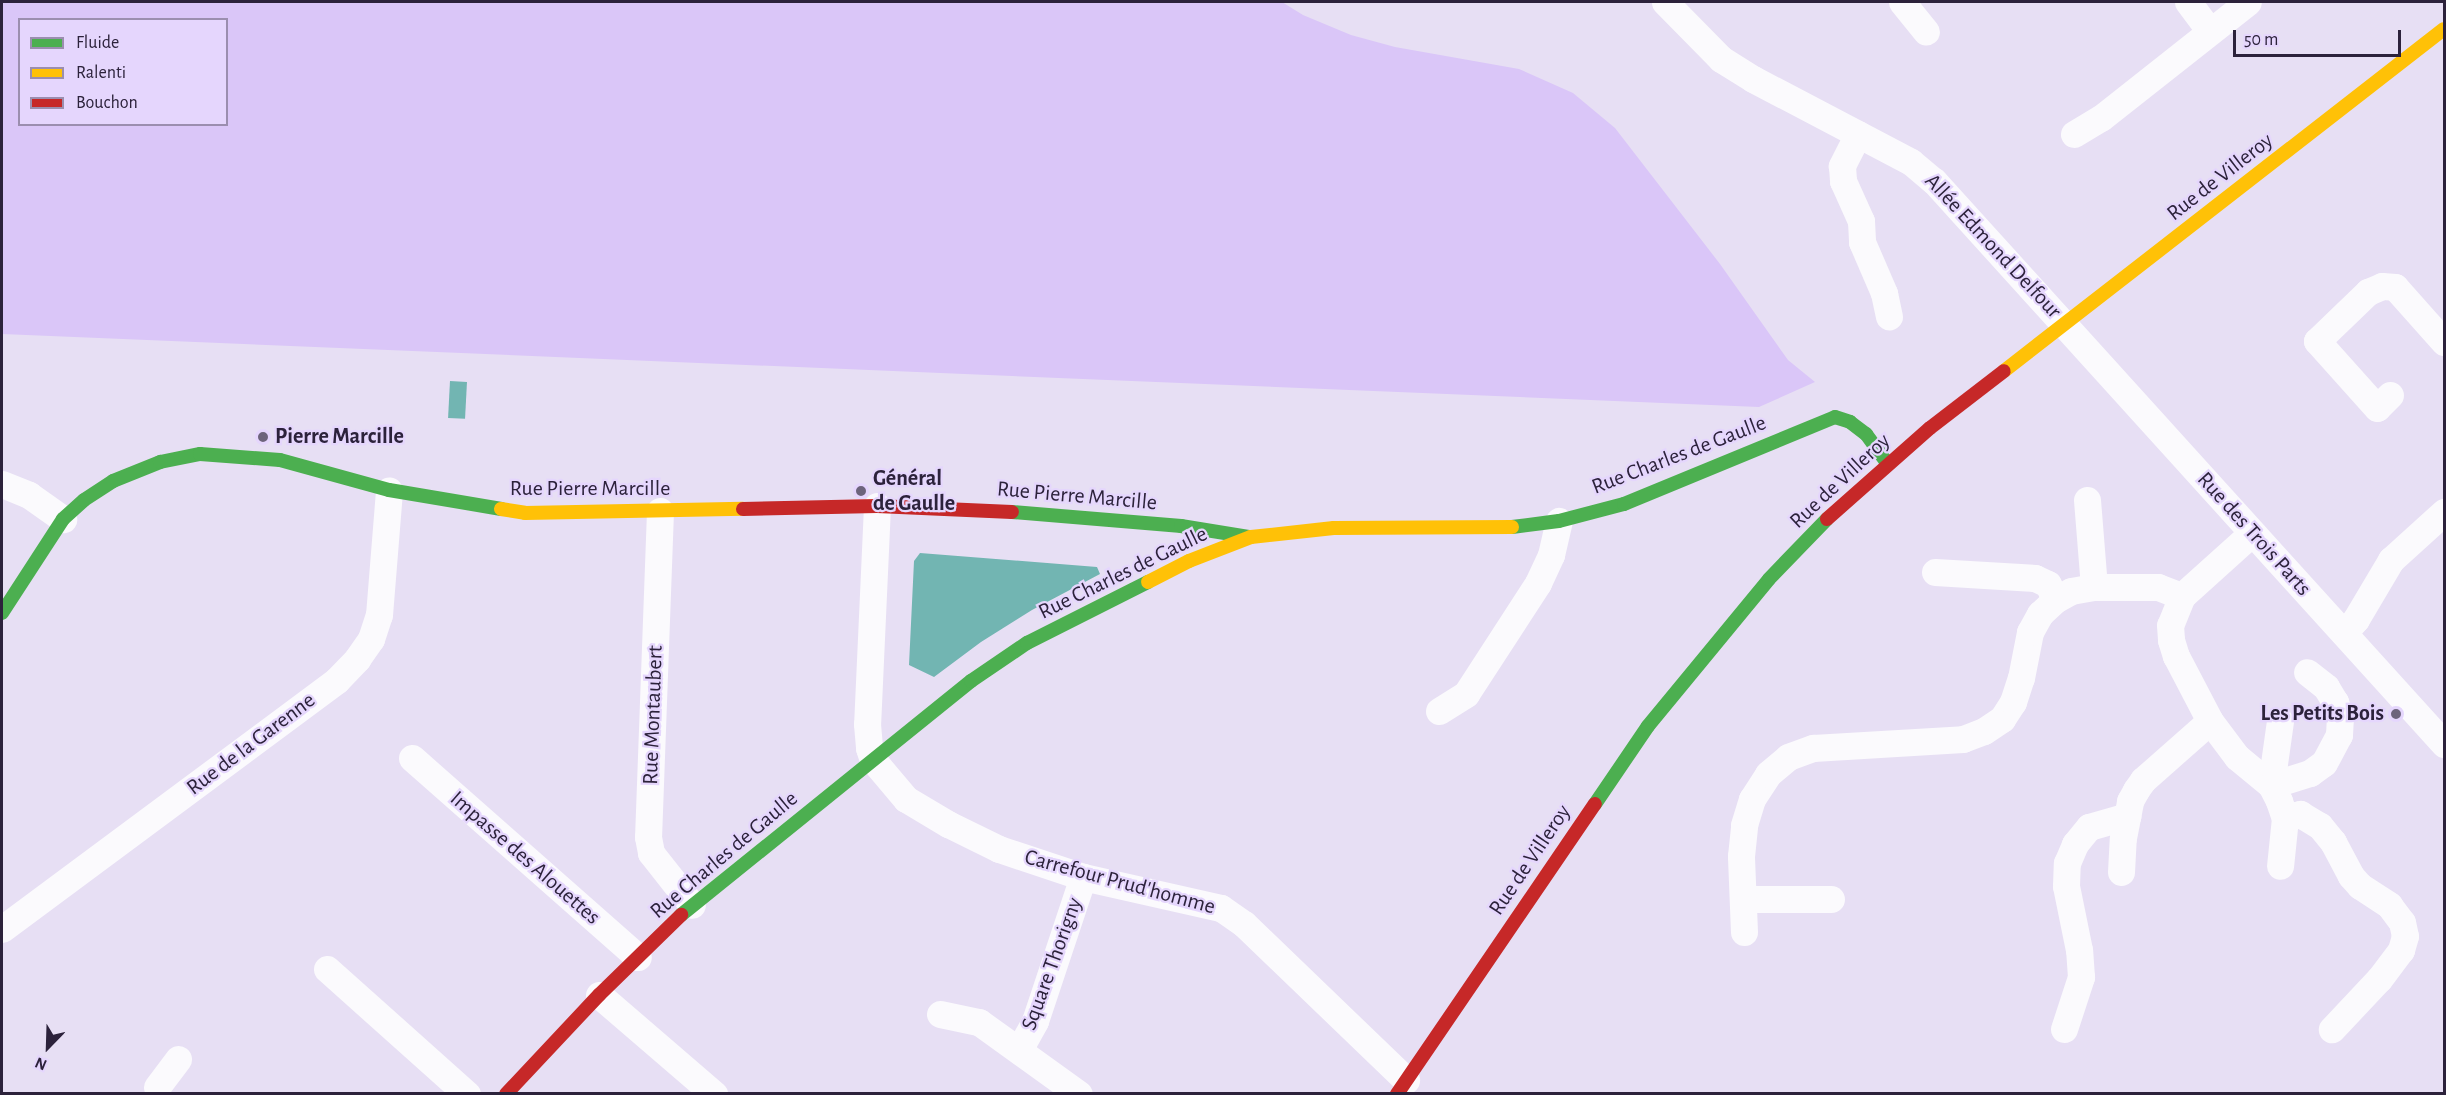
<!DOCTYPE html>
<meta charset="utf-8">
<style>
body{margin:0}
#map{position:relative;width:2446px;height:1095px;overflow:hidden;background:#e7dff4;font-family:"Alegreya Sans",sans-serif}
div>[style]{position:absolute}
.green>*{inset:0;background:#dac6f8}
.water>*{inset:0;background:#72b5b2;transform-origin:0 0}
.street>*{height:27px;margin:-13.5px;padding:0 13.5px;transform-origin:13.5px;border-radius:13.5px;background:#fbfafd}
.fast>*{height:14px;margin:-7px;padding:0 7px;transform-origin:7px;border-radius:7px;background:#4caf50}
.slow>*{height:14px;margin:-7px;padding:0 7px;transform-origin:7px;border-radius:7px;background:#ffc107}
.jam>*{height:14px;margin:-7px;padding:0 7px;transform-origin:7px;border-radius:7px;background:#c62828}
.dots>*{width:16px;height:16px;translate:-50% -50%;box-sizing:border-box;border:3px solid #e5d6fd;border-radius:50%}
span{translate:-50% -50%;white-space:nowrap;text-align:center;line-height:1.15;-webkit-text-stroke:4.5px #e5d6fd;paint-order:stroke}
.street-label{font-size:22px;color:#2c223b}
.poi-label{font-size:22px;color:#2c223b;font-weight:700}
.left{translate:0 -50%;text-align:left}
.right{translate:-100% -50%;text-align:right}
.frame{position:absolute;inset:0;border:3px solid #2c223b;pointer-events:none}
.legend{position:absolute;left:18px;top:18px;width:210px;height:108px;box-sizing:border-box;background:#e5d6fd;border:2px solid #9b8eaf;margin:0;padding:8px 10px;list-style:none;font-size:18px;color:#2c223b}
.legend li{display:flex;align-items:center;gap:12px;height:30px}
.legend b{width:30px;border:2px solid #9b8eaf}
.north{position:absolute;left:18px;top:1017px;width:60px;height:60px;-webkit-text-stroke:4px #e5d6fd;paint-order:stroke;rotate:203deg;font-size:16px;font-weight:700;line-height:24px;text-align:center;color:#2c223b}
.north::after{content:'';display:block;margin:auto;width:21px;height:27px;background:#2c223b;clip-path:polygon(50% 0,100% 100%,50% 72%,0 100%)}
.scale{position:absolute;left:2233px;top:30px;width:168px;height:27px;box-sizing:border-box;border:3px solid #2c223b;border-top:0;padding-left:8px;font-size:18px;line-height:21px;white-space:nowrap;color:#2c223b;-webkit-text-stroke:4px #e5d6fd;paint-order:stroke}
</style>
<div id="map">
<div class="green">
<div style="clip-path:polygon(evenodd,2px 2px,1282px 2px,1303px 15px,1351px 35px,1395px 47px,1519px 69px,1573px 93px,1615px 128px,1720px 264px,1788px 360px,1815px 382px,1759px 407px,2px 334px,2px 2px,20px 20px,226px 20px,226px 124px,20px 124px,20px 20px)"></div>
</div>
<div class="water">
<div style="left:450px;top:381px;width:17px;height:37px;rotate:3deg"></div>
<div style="clip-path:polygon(920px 553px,1097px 567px,1100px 574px,1032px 610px,981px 642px,934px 677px,909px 665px,914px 561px)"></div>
</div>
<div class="street">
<div style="left:1665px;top:2px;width:80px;rotate:45.5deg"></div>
<div style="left:1721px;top:59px;width:38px;rotate:32deg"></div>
<div style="left:1753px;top:79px;width:178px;rotate:27.7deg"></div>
<div style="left:1911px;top:162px;width:30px;rotate:40deg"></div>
<div style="left:1934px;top:181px;width:760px;rotate:47.83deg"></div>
<div style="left:1902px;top:2px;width:38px;rotate:51deg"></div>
<div style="left:2188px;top:2px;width:36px;rotate:53deg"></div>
<div style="left:1858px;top:134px;width:36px;rotate:117deg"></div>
<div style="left:1842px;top:166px;width:15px;rotate:86deg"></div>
<div style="left:1843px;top:181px;width:44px;rotate:65.8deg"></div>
<div style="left:1861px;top:221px;width:21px;rotate:87deg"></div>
<div style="left:1862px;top:242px;width:56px;rotate:66.7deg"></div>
<div style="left:1884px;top:293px;width:24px;rotate:78deg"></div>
<div style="left:2074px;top:134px;width:31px;rotate:-31deg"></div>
<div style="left:2101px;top:118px;width:187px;rotate:-38.3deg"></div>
<div style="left:2390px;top:395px;width:18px;rotate:135deg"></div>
<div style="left:2377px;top:408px;width:90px;rotate:-131.8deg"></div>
<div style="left:2317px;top:341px;width:71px;rotate:-43.9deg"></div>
<div style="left:2368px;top:292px;width:15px;rotate:-23deg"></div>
<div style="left:2382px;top:286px;width:13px;rotate:4deg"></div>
<div style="left:2395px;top:287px;width:74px;rotate:48.3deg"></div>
<div style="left:2px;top:484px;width:29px;rotate:22deg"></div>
<div style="left:29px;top:495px;width:42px;rotate:35.2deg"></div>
<div style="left:2087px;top:500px;width:87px;rotate:85.4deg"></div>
<div style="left:877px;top:506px;width:218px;rotate:92.6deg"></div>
<div style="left:867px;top:724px;width:24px;rotate:85deg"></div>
<div style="left:869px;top:748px;width:13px;rotate:72deg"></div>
<div style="left:873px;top:760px;width:51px;rotate:49.8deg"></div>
<div style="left:906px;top:799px;width:49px;rotate:30.8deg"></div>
<div style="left:948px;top:824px;width:57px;rotate:26.1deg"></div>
<div style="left:999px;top:849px;width:89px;rotate:18.4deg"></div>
<div style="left:1083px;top:877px;width:141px;rotate:12.7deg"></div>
<div style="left:1221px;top:908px;width:28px;rotate:35deg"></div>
<div style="left:1244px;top:924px;width:225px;rotate:43.9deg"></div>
<div style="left:660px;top:511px;width:326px;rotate:92.1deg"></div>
<div style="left:648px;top:837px;width:16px;rotate:79deg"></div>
<div style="left:651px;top:853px;width:66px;rotate:51.7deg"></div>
<div style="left:2252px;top:533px;width:94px;rotate:138deg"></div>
<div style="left:2182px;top:596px;width:31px;rotate:112deg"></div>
<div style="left:2170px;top:625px;width:15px;rotate:86deg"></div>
<div style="left:2171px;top:640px;width:17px;rotate:73deg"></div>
<div style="left:2176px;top:656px;width:73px;rotate:62.4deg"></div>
<div style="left:2210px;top:721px;width:45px;rotate:53.1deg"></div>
<div style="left:2237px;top:757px;width:44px;rotate:39.5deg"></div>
<div style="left:2271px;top:785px;width:18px;rotate:63deg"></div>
<div style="left:2279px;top:801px;width:18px;rotate:71deg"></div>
<div style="left:2285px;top:818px;width:48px;rotate:95.9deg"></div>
<div style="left:1935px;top:572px;width:100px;rotate:3.4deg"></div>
<div style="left:2035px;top:578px;width:14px;rotate:25deg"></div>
<div style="left:2048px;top:584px;width:17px;rotate:66deg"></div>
<div style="left:2344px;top:633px;width:18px;rotate:-49deg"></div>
<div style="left:2356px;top:619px;width:69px;rotate:-59.3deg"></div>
<div style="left:2391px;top:560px;width:72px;rotate:-42.2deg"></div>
<div style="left:1439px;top:711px;width:32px;rotate:-32deg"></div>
<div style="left:1466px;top:694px;width:132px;rotate:-57deg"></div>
<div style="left:1538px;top:583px;width:31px;rotate:-65deg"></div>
<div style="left:1551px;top:555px;width:35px;rotate:-77deg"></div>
<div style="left:2280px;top:721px;width:65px;rotate:98deg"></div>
<div style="left:2271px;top:785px;width:41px;rotate:-17.1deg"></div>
<div style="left:2310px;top:773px;width:17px;rotate:-36deg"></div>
<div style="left:2324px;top:763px;width:32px;rotate:-62deg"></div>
<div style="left:2339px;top:735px;width:18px;rotate:-87deg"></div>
<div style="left:2340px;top:717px;width:16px;rotate:-108deg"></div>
<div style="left:2335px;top:702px;width:17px;rotate:-121deg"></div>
<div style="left:2326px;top:687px;width:24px;rotate:-142deg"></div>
<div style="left:412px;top:758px;width:301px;rotate:41.4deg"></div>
<div style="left:2285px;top:818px;width:16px;rotate:-15deg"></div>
<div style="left:2300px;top:814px;width:23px;rotate:31deg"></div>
<div style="left:2320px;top:826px;width:21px;rotate:51deg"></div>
<div style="left:2333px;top:842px;width:38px;rotate:62deg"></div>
<div style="left:2351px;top:876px;width:13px;rotate:48deg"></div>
<div style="left:2360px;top:886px;width:35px;rotate:33deg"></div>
<div style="left:2389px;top:905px;width:21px;rotate:53deg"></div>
<div style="left:2402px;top:922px;width:14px;rotate:78deg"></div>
<div style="left:2405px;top:936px;width:15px;rotate:106deg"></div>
<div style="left:2401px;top:950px;width:36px;rotate:127deg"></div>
<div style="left:2379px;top:979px;width:69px;rotate:133.2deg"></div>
<div style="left:2121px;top:872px;width:34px;rotate:-87deg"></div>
<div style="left:2123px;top:838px;width:38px;rotate:-79deg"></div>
<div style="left:2130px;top:801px;width:13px;rotate:-61deg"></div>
<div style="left:2136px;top:790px;width:12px;rotate:-55deg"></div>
<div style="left:2143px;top:780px;width:89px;rotate:-41.4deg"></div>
<div style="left:1743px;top:899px;width:88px"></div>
<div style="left:2px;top:929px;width:417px;rotate:-36.6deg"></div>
<div style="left:337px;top:680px;width:29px;rotate:-46deg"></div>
<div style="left:357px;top:659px;width:24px;rotate:-55deg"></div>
<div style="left:371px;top:639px;width:25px;rotate:-72deg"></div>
<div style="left:379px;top:615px;width:125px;rotate:-85.4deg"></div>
<div style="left:1744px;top:932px;width:76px;rotate:-92.3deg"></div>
<div style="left:1741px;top:856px;width:31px;rotate:-84deg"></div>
<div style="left:1744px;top:825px;width:27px;rotate:-73deg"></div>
<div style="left:1752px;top:799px;width:30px;rotate:-57deg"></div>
<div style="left:1768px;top:774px;width:26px;rotate:-40deg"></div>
<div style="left:1788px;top:757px;width:27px;rotate:-20deg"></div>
<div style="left:1813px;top:748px;width:150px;rotate:-3.4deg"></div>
<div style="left:1963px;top:739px;width:22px;rotate:-21deg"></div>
<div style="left:1984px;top:731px;width:22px;rotate:-34deg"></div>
<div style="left:2002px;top:719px;width:20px;rotate:-57deg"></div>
<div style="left:2013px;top:702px;width:25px;rotate:-72deg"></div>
<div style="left:2021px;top:678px;width:47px;rotate:-78.9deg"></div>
<div style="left:2030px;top:632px;width:21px;rotate:-61deg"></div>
<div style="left:2040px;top:614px;width:21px;rotate:-43deg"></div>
<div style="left:2055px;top:600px;width:18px;rotate:-29deg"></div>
<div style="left:2071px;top:591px;width:23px;rotate:-10deg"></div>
<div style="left:2094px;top:587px;width:64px"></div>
<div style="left:2158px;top:587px;width:26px;rotate:21deg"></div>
<div style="left:327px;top:969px;width:188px;rotate:41.8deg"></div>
<div style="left:599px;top:995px;width:152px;rotate:40.7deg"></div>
<div style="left:940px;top:1014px;width:40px;rotate:12deg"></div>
<div style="left:979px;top:1022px;width:123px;rotate:35.8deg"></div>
<div style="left:2064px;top:1029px;width:55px;rotate:-71.9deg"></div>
<div style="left:2081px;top:977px;width:27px;rotate:-94deg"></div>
<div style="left:2079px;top:950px;width:65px;rotate:-101.5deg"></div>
<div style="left:2066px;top:886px;width:23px;rotate:-88deg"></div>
<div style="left:2067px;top:863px;width:21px;rotate:-67deg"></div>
<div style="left:2075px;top:844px;width:22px;rotate:-51deg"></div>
<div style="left:2089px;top:827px;width:40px;rotate:-16deg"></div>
<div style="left:1019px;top:1050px;width:33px;rotate:-61deg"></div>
<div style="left:1035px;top:1021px;width:152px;rotate:-71.6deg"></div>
<div style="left:157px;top:1087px;width:35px;rotate:-53deg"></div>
</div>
<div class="fast">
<div style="left:1012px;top:512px;width:170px;rotate:4.7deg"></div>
<div style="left:1181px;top:526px;width:70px;rotate:9.1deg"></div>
<div style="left:1512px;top:527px;width:47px;rotate:-7.3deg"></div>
<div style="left:1559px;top:521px;width:67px;rotate:-14.7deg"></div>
<div style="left:1624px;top:504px;width:228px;rotate:-22.4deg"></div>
<div style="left:1835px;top:417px;width:16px;rotate:18deg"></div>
<div style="left:1850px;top:422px;width:20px;rotate:37deg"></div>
<div style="left:1866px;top:434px;width:37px;rotate:54deg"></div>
<div style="left:2px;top:613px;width:112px;rotate:-57deg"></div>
<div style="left:63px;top:519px;width:28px;rotate:-42deg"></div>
<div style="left:84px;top:500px;width:35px;rotate:-33deg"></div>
<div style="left:113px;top:481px;width:51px;rotate:-22deg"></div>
<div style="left:160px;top:462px;width:41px;rotate:-11.3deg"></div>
<div style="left:200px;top:454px;width:80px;rotate:4.3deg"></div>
<div style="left:280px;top:460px;width:113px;rotate:15.4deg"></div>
<div style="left:389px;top:490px;width:114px;rotate:9.6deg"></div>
<div style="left:1595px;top:804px;width:94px;rotate:-55.8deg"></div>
<div style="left:1648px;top:726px;width:190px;rotate:-50.5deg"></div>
<div style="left:1769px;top:579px;width:83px;rotate:-46deg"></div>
<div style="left:681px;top:915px;width:373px;rotate:-38.9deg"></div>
<div style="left:971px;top:681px;width:68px;rotate:-34.2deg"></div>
<div style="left:1027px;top:643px;width:136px;rotate:-26.8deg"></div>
</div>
<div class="slow">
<div style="left:2004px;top:371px;width:557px;rotate:-37.86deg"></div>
<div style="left:501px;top:509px;width:24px;rotate:9deg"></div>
<div style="left:525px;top:513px;width:218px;rotate:-1.1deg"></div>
<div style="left:1148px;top:582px;width:46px;rotate:-27.1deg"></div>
<div style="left:1189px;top:561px;width:66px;rotate:-21.2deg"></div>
<div style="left:1251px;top:537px;width:83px;rotate:-6.2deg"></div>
<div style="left:1334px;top:528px;width:178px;rotate:-0.3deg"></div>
</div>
<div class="jam">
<div style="left:743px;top:509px;width:134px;rotate:-1.3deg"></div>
<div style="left:877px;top:506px;width:135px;rotate:2.5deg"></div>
<div style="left:1827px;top:519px;width:137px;rotate:-41.5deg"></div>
<div style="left:1930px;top:428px;width:93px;rotate:-37.6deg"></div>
<div style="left:506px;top:1094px;width:136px;rotate:-46.8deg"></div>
<div style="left:599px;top:995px;width:115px;rotate:-44.3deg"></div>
<div style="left:1397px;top:1094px;width:351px;rotate:-55.7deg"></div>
</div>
<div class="dots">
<div style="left:263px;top:437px;background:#6d647c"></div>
<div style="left:861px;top:491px;background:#6d647c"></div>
<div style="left:2396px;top:714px;background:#6d647c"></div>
</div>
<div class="street-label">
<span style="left:2220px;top:177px;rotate:-38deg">Rue de Villeroy</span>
<span style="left:1993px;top:246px;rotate:47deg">Allée Edmond Delfour</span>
<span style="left:1679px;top:455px;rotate:-21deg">Rue Charles de Gaulle</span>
<span style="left:1840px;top:481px;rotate:-43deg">Rue de Villeroy</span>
<span style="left:590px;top:489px">Rue Pierre Marcille</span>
<span style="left:1077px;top:496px;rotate:5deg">Rue Pierre Marcille</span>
<span style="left:2254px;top:534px;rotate:48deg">Rue des Trois Parts</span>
<span style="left:1123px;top:573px;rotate:-26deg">Rue Charles de Gaulle</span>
<span style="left:653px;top:715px;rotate:-88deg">Rue Montaubert</span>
<span style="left:251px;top:744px;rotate:-37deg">Rue de la Garenne</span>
<span style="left:724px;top:855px;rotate:-40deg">Rue Charles de Gaulle</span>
<span style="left:525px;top:858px;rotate:41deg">Impasse des Alouettes</span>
<span style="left:1530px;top:860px;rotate:-56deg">Rue de Villeroy</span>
<span style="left:1120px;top:882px;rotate:15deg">Carrefour Prud'homme</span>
<span style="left:1052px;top:964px;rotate:-70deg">Square Thorigny</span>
</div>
<div class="poi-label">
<span class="left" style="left:275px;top:437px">Pierre Marcille</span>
<span class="left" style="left:873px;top:491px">Général<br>de Gaulle</span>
<span class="right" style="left:2384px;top:714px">Les Petits Bois</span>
</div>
<div class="frame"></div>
<ul class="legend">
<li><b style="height:8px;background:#4caf50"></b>Fluide</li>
<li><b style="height:8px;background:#ffc107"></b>Ralenti</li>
<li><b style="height:8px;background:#c62828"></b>Bouchon</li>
</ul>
<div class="north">N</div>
<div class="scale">50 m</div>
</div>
